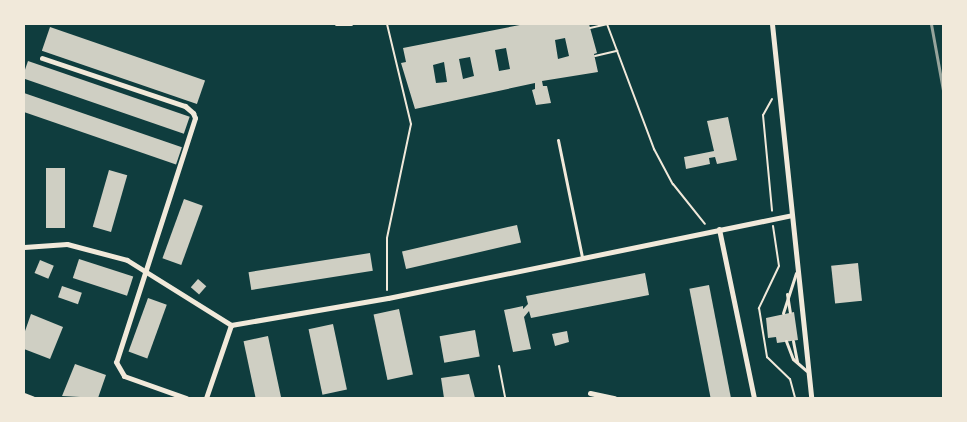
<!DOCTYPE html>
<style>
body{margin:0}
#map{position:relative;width:967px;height:422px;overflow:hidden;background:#0f3d3e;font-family:Roboto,sans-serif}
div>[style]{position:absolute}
.building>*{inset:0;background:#cfcfc3;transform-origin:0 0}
.path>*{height:2px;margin:-1px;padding:0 1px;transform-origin:1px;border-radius:1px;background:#f1e9da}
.service>*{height:3px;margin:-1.5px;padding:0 1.5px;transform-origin:1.5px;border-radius:1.5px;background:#f1e9da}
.minor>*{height:5px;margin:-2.5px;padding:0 2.5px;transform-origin:2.5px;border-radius:2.5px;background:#f1e9da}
.rail>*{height:3px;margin:-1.5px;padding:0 1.5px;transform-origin:1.5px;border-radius:1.5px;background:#97a49c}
span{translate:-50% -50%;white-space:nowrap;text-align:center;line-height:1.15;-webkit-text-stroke:5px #f1e9da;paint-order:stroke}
.frame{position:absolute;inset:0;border:25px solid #f1e9da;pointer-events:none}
</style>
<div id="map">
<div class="building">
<div style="clip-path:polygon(evenodd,525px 24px,589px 24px,597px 53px,594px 54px,598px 72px,542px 81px,543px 86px,547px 86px,551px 103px,536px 105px,532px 90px,535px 89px,535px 83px,415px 109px,401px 63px,406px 62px,403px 48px,525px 24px,565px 38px,569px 56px,558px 59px,555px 40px,565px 38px,525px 24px,506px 48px,510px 69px,499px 71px,495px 50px,506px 48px,525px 24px,470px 57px,474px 76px,463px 79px,459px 59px,470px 57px,525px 24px,444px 62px,447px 82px,436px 83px,433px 65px,444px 62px)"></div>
<div style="left:50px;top:27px;width:164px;height:25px;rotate:19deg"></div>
<div style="left:28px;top:61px;width:171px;height:18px;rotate:19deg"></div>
<div style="left:24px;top:93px;width:167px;height:18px;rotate:19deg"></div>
<div style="clip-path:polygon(728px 117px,737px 160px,717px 164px,715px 157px,709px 158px,710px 164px,686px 169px,684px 157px,714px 151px,707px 121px)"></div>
<div style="left:46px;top:168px;width:19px;height:60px"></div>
<div style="left:109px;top:170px;width:19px;height:59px;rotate:16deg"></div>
<div style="left:184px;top:199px;width:20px;height:63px;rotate:20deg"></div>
<div style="left:517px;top:225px;width:18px;height:118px;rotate:77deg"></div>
<div style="left:370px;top:253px;width:18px;height:123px;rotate:81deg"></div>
<div style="left:79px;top:259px;width:57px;height:20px;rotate:18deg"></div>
<div style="left:40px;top:260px;width:15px;height:14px;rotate:23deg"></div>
<div style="left:858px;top:263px;width:38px;height:27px;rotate:84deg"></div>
<div style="clip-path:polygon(645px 273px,649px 295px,531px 318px,529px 311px,524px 317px,531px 349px,513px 352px,504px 310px,523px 306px,523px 309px,528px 304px,526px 296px)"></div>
<div style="left:198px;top:279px;width:11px;height:11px;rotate:41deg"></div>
<div style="left:709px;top:285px;width:115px;height:20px;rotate:79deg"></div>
<div style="left:62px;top:286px;width:21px;height:12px;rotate:19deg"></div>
<div style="left:148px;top:298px;width:20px;height:57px;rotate:20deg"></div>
<div style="left:399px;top:309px;width:67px;height:26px;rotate:78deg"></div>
<div style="clip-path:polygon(794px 312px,798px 340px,777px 343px,776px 337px,768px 338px,766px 318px)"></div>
<div style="clip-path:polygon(31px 314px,63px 327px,50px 359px,24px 349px,24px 334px)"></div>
<div style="left:333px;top:324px;width:67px;height:25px;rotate:78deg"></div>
<div style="left:475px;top:330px;width:27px;height:36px;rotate:80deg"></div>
<div style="clip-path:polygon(567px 331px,569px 342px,555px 346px,552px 334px)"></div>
<div style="left:268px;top:336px;width:63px;height:25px;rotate:78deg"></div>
<div style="clip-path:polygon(75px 364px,106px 375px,98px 398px,62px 396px)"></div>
<div style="clip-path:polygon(469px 374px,475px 398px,444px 398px,441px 378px)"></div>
</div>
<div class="path">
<div style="left:387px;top:24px;width:103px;rotate:76.5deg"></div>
<div style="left:411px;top:124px;width:116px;rotate:101.9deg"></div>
<div style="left:387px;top:238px;width:52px;rotate:90deg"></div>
<div style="left:590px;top:28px;width:17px;rotate:-13deg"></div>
<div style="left:607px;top:24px;width:134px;rotate:69.4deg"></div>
<div style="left:654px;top:149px;width:40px;rotate:62deg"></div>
<div style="left:673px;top:184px;width:51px;rotate:51.3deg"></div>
<div style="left:595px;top:56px;width:23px;rotate:-13deg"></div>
<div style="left:772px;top:99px;width:18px;rotate:119deg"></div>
<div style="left:763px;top:115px;width:96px;rotate:84.6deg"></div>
<div style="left:773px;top:226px;width:40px;rotate:81.5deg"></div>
<div style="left:779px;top:266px;width:47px;rotate:115.5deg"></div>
<div style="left:759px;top:308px;width:50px;rotate:80.7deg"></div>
<div style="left:767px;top:357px;width:32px;rotate:44deg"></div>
<div style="left:790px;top:379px;width:20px;rotate:75deg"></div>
<div style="left:499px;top:366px;width:33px;rotate:79deg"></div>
</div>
<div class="service">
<div style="left:336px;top:24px;width:15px"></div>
<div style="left:558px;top:140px;width:119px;rotate:78.4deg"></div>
<div style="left:787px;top:294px;width:18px;rotate:81deg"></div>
<div style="left:783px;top:313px;width:42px;rotate:-72deg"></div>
<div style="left:786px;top:341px;width:19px;rotate:69deg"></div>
<div style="left:793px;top:359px;width:18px;rotate:41deg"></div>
<div style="left:793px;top:341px;width:21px;rotate:79deg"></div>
</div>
<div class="minor">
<div style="left:772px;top:24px;width:376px;rotate:84deg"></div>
<div style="left:42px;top:58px;width:151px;rotate:18.6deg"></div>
<div style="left:185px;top:106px;width:11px;rotate:41deg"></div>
<div style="left:193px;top:113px;width:5px;rotate:68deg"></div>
<div style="left:195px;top:118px;width:256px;rotate:107.9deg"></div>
<div style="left:116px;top:362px;width:16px;rotate:60deg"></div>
<div style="left:124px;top:376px;width:66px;rotate:19.5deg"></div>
<div style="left:719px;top:229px;width:173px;rotate:78.3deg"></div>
<div style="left:24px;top:247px;width:43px;rotate:-4deg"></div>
<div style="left:67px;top:244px;width:62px;rotate:14.9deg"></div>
<div style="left:127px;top:260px;width:123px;rotate:32deg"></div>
<div style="left:231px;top:325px;width:159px;rotate:-9.8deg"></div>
<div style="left:388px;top:298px;width:411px;rotate:-11.6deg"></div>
<div style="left:590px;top:393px;width:25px;rotate:12deg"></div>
<div style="left:24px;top:395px;width:9px;rotate:21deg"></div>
<div style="left:206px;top:398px;width:77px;rotate:-71.1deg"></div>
</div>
<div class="rail">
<div style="left:931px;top:24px;width:67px;rotate:79.7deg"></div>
</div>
<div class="frame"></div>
</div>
